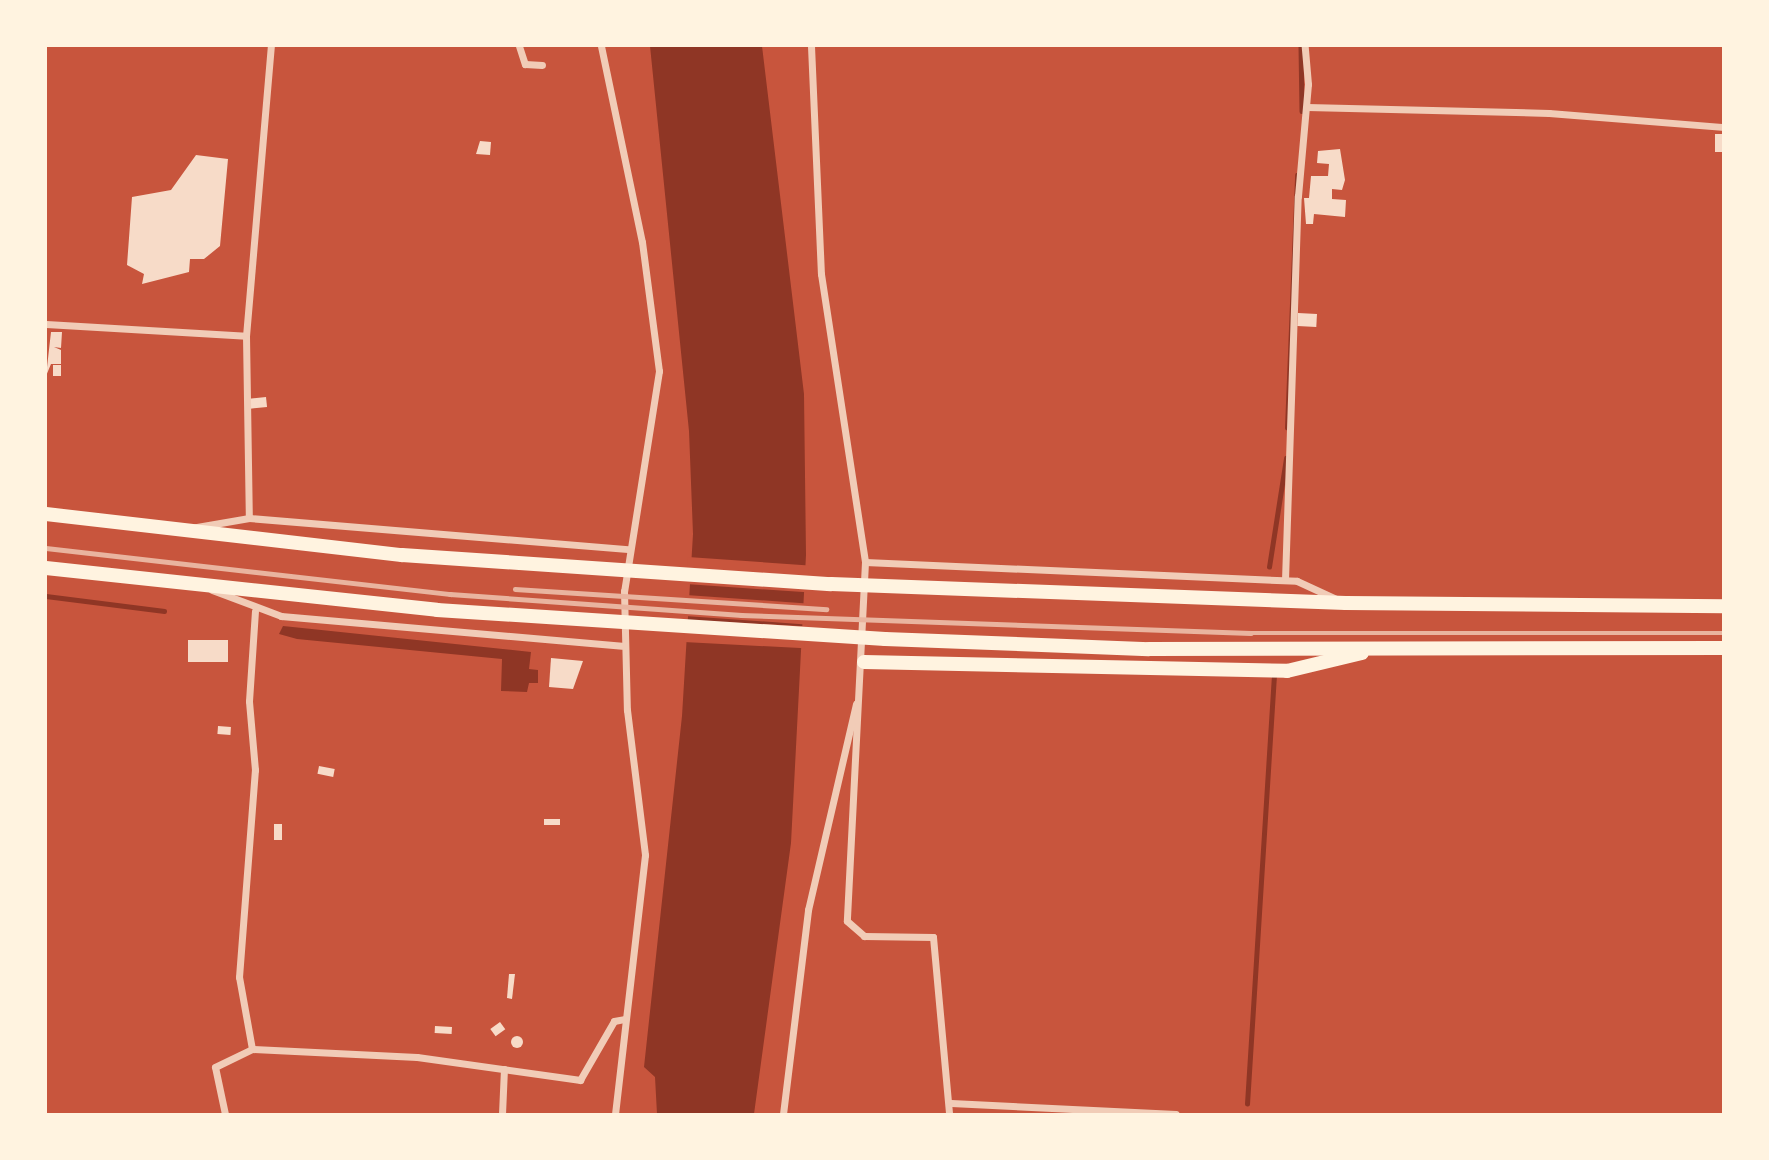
<!DOCTYPE html>
<style>
body{margin:0}
#map{position:relative;width:1769px;height:1160px;overflow:hidden;background:#c8553d;font-family:"PT Sans Narrow",sans-serif}
div>[style]{position:absolute}
.water>*{inset:0;background:#8f3625}
.pier>*{inset:0;background:#c8553d;transform-origin:0 0}
.stream>*{height:4.5px;margin:-2.25px;padding:0 2.25px;transform-origin:2.25px;border-radius:2.25px;background:#8f3625}
.building>*{inset:0;background:#f7dbc8;transform-origin:0 0}
.round{border-radius:50%}
.minor>*{height:7px;margin:-3.5px;padding:0 3.5px;transform-origin:3.5px;border-radius:3.5px;background:#f1ccb7}
.secondary>*{height:14px;margin:-7px;padding:0 7px;transform-origin:7px;border-radius:7px;background:#fff3e0}
.rail>*{height:4.5px;margin:-2.25px;padding:0 2.25px;transform-origin:2.25px;border-radius:2.25px;background:#e9b49f}
span{translate:-50% -50%;white-space:nowrap;text-align:center;line-height:1.15;-webkit-text-stroke:7px #fff3e0;paint-order:stroke}
.frame{position:absolute;inset:0;border:47px solid #fff3e0;pointer-events:none}
</style>
<div id="map">
<div class="water">
<div style="clip-path:polygon(650px 46px,762px 46px,804px 394px,806px 555px,791px 843px,754px 1114px,657px 1114px,655px 1077px,644px 1067px,682px 716px,693px 534px,689px 431px)"></div>
<div style="clip-path:polygon(283px 626px,531px 652px,529px 669px,538px 670px,538px 683px,529px 683px,527px 692px,501px 691px,502px 659px,297px 639px,279px 634px)"></div>
</div>
<div class="pier">
<div style="left:688px;top:557px;width:121px;height:27px;rotate:4deg"></div>
<div style="left:686px;top:595px;width:121px;height:21px;rotate:4deg"></div>
<div style="left:685px;top:620px;width:121px;height:22px;rotate:3deg"></div>
</div>
<div class="stream">
<div style="left:1301px;top:46px;width:65px;rotate:89.1deg"></div>
<div style="left:1287px;top:428px;width:253px;rotate:-87.7deg"></div>
<div style="left:1269px;top:567px;width:110px;rotate:-81.1deg"></div>
<div style="left:46px;top:596px;width:119px;rotate:7.2deg"></div>
<div style="left:1247px;top:1104px;width:430px;rotate:-86.4deg"></div>
</div>
<div class="building">
<div style="left:1715px;top:134px;width:9px;height:18px"></div>
<div style="clip-path:polygon(491px 142px,490px 155px,476px 154px,480px 141px)"></div>
<div style="clip-path:polygon(1340px 149px,1345px 180px,1342px 190px,1332px 189px,1332px 199px,1346px 200px,1345px 217px,1314px 214px,1313px 224px,1306px 224px,1304px 198px,1309px 198px,1311px 176px,1328px 176px,1329px 164px,1317px 163px,1318px 151px)"></div>
<div style="clip-path:polygon(196px 155px,228px 159px,220px 246px,204px 259px,190px 259px,189px 272px,142px 284px,144px 274px,127px 265px,132px 197px,171px 190px)"></div>
<div style="left:1298px;top:313px;width:19px;height:13px;rotate:3deg"></div>
<div style="clip-path:polygon(51px 332px,62px 332px,61px 348px,54px 347px,61px 350px,61px 364px,51px 364px,46px 376px)"></div>
<div style="left:53px;top:365px;width:8px;height:11px"></div>
<div style="left:266px;top:397px;width:10px;height:17px;rotate:84deg"></div>
<div style="left:188px;top:640px;width:40px;height:22px"></div>
<div style="clip-path:polygon(551px 658px,583px 661px,573px 689px,549px 687px)"></div>
<div style="left:218px;top:726px;width:13px;height:8px;rotate:4deg"></div>
<div style="left:319px;top:766px;width:16px;height:8px;rotate:11deg"></div>
<div style="left:560px;top:819px;width:6px;height:16px;rotate:90deg"></div>
<div style="left:274px;top:824px;width:8px;height:16px"></div>
<div style="clip-path:polygon(509px 974px,515px 974px,512px 999px,507px 998px)"></div>
<div style="left:500px;top:1022px;width:9px;height:12px;rotate:54deg"></div>
<div style="left:435px;top:1026px;width:17px;height:7px;rotate:3deg"></div>
<div class="round" style="left:511px;top:1036px;width:12px;height:12px"></div>
</div>
<div class="minor">
<div style="left:519px;top:46px;width:19px;rotate:72deg"></div>
<div style="left:525px;top:64px;width:17px;rotate:3deg"></div>
<div style="left:601px;top:46px;width:200px;rotate:78.2deg"></div>
<div style="left:642px;top:242px;width:130px;rotate:82.5deg"></div>
<div style="left:659px;top:371px;width:223px;rotate:99deg"></div>
<div style="left:624px;top:591px;width:119px;rotate:88.6deg"></div>
<div style="left:627px;top:710px;width:146px;rotate:82.9deg"></div>
<div style="left:645px;top:855px;width:261px;rotate:96.6deg"></div>
<div style="left:811px;top:46px;width:228px;rotate:87.5deg"></div>
<div style="left:821px;top:274px;width:291px;rotate:81.3deg"></div>
<div style="left:865px;top:562px;width:359px;rotate:92.9deg"></div>
<div style="left:847px;top:921px;width:23px;rotate:41deg"></div>
<div style="left:864px;top:936px;width:69px;rotate:0.8deg"></div>
<div style="left:933px;top:937px;width:178px;rotate:84.8deg"></div>
<div style="left:1307px;top:107px;width:242px;rotate:1.4deg"></div>
<div style="left:1549px;top:113px;width:176px;rotate:4.6deg"></div>
<div style="left:46px;top:324px;width:200px;rotate:3.4deg"></div>
<div style="left:246px;top:336px;width:291px;rotate:-85.1deg"></div>
<div style="left:246px;top:336px;width:182px;rotate:89.1deg"></div>
<div style="left:191px;top:528px;width:59px;rotate:-9.8deg"></div>
<div style="left:249px;top:518px;width:380px;rotate:4.7deg"></div>
<div style="left:865px;top:562px;width:432px;rotate:2.5deg"></div>
<div style="left:1297px;top:581px;width:43px;rotate:24.8deg"></div>
<div style="left:1285px;top:580px;width:384px;rotate:-88.1deg"></div>
<div style="left:1298px;top:196px;width:112px;rotate:-84.9deg"></div>
<div style="left:1308px;top:84px;width:38px;rotate:-95deg"></div>
<div style="left:212px;top:590px;width:74px;rotate:20.6deg"></div>
<div style="left:281px;top:616px;width:342px;rotate:5deg"></div>
<div style="left:252px;top:1049px;width:165px;rotate:2.8deg"></div>
<div style="left:417px;top:1057px;width:165px;rotate:8deg"></div>
<div style="left:580px;top:1080px;width:68px;rotate:-60deg"></div>
<div style="left:614px;top:1021px;width:10px;rotate:-11deg"></div>
<div style="left:951px;top:1103px;width:225px;rotate:2.8deg"></div>
<div style="left:225px;top:1114px;width:48px;rotate:-102deg"></div>
<div style="left:215px;top:1067px;width:41px;rotate:-25.9deg"></div>
<div style="left:252px;top:1049px;width:73px;rotate:-100.2deg"></div>
<div style="left:239px;top:977px;width:208px;rotate:-85.6deg"></div>
<div style="left:255px;top:770px;width:69px;rotate:-95deg"></div>
<div style="left:249px;top:701px;width:90px;rotate:-86.2deg"></div>
<div style="left:502px;top:1114px;width:45px;rotate:-87.5deg"></div>
<div style="left:783px;top:1114px;width:206px;rotate:-83deg"></div>
<div style="left:808px;top:910px;width:212px;rotate:-76.9deg"></div>
</div>
<div class="secondary">
<div style="left:46px;top:514px;width:358px;rotate:6.6deg"></div>
<div style="left:402px;top:555px;width:430px;rotate:3.9deg"></div>
<div style="left:831px;top:584px;width:515px;rotate:2.11deg"></div>
<div style="left:1346px;top:603px;width:378px;rotate:0.5deg"></div>
<div style="left:46px;top:568px;width:393px;rotate:6.1deg"></div>
<div style="left:437px;top:610px;width:449px;rotate:3.7deg"></div>
<div style="left:885px;top:639px;width:264px;rotate:2.2deg"></div>
<div style="left:1149px;top:649px;width:575px;rotate:-0.1deg"></div>
<div style="left:864px;top:662px;width:423px;rotate:1.2deg"></div>
<div style="left:1287px;top:671px;width:77px;rotate:-13.5deg"></div>
</div>
<div class="rail">
<div style="left:46px;top:548px;width:407px;rotate:6.5deg"></div>
<div style="left:450px;top:594px;width:292px;rotate:4.1deg"></div>
<div style="left:741px;top:615px;width:510px;rotate:2.02deg"></div>
<div style="left:1251px;top:633px;width:473px"></div>
<div style="left:515px;top:589px;width:312px;rotate:3.7deg"></div>
</div>
<div class="frame"></div>
</div>
